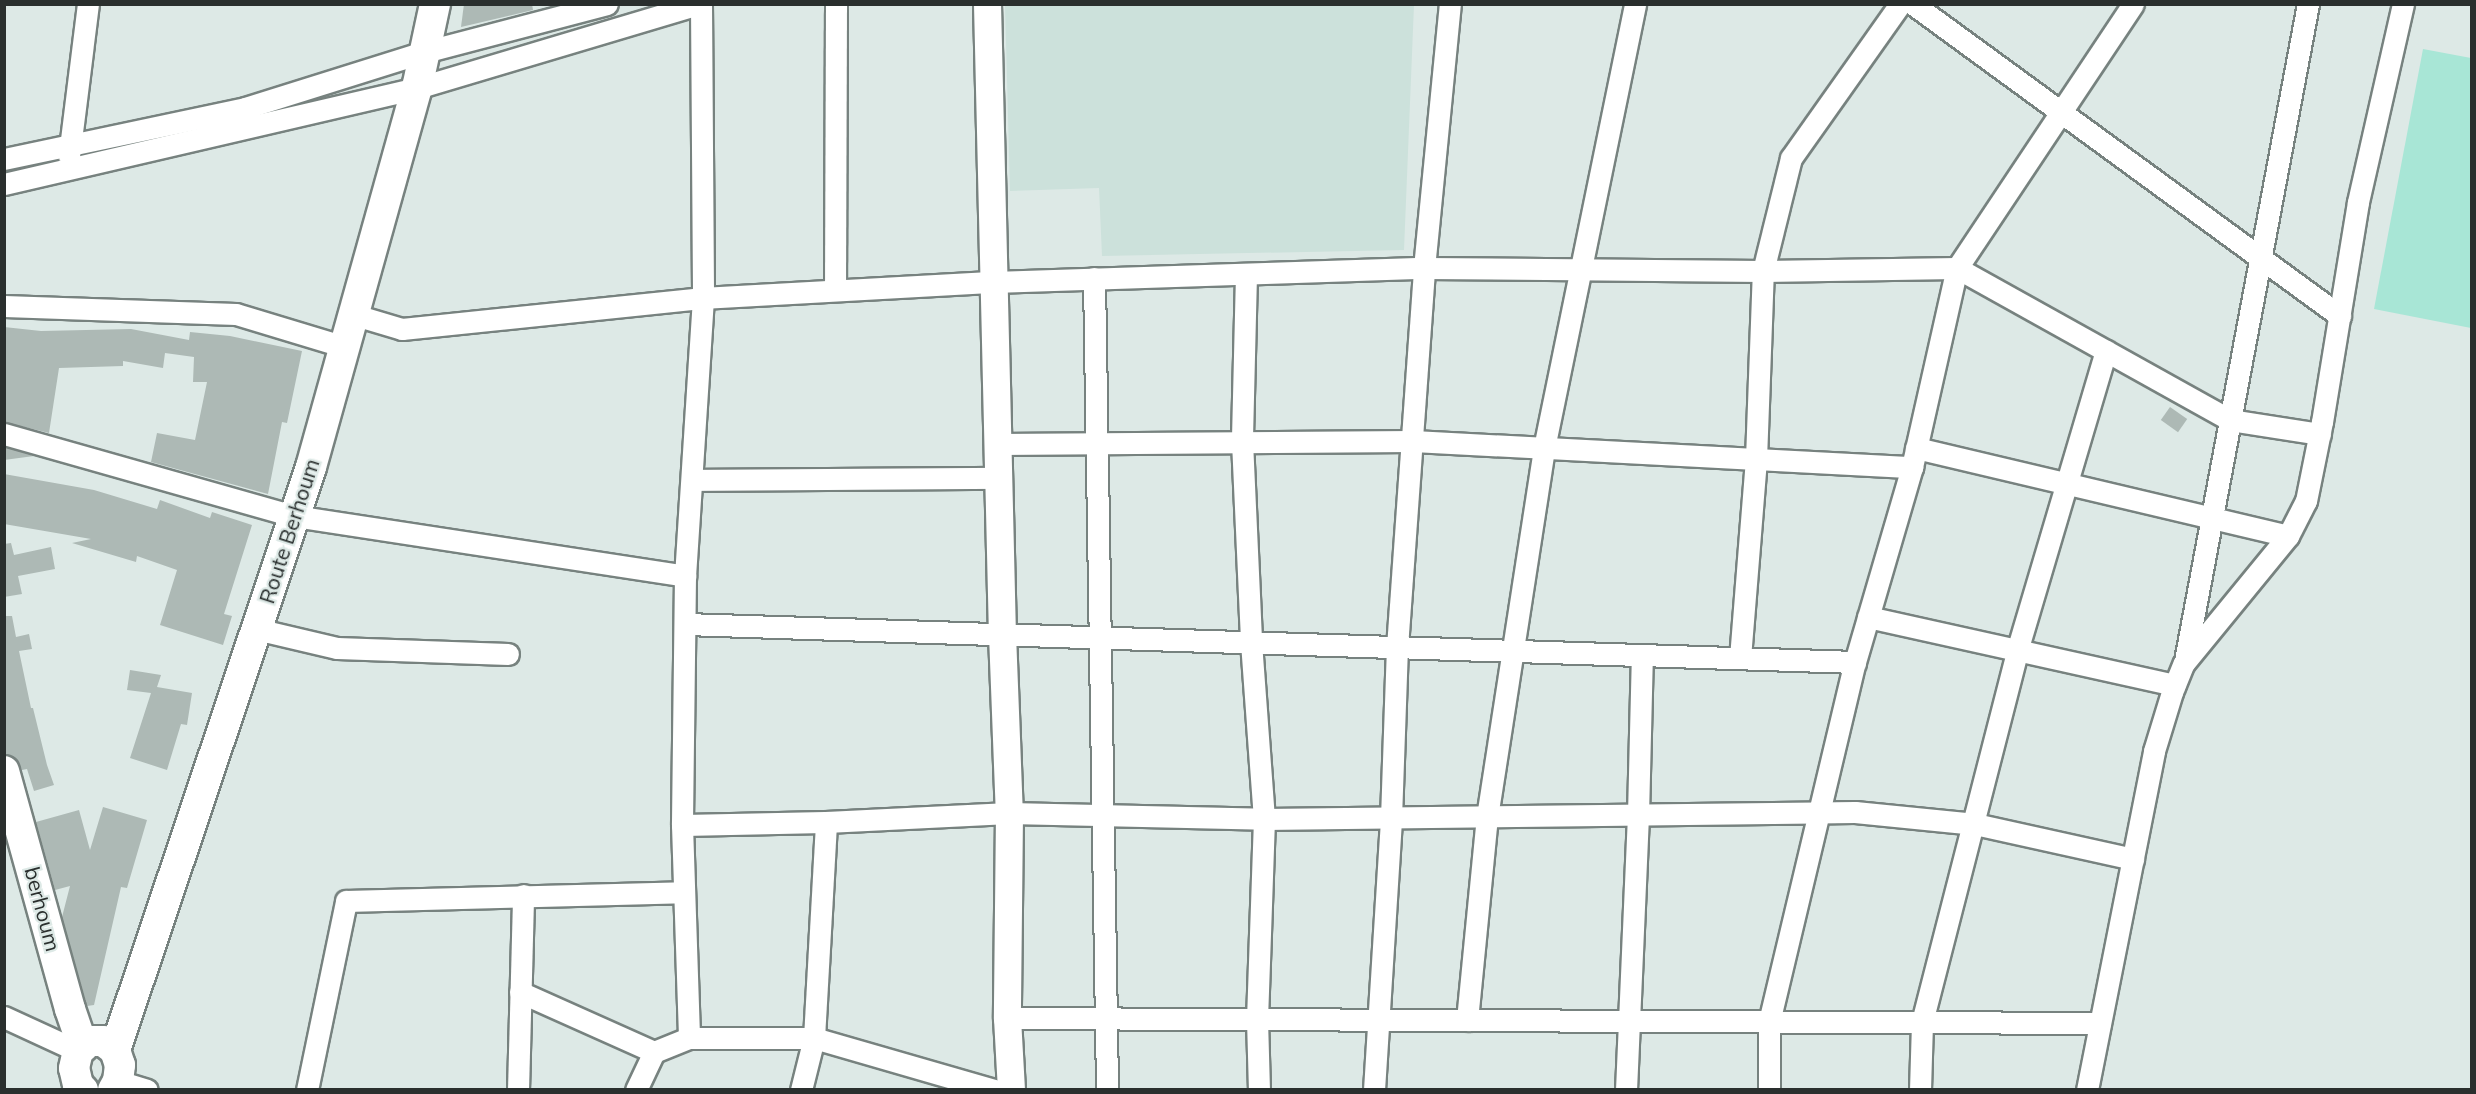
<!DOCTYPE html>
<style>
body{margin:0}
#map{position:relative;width:2476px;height:1094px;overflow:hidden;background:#dde9e6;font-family:Mulish,sans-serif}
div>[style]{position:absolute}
.built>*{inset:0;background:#cce1db}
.green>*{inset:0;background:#a8e6d6}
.building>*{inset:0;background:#adb9b5;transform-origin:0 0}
.roads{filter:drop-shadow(2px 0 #77827f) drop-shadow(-2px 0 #77827f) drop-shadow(0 2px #77827f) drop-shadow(0 -2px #77827f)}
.minor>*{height:21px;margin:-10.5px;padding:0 10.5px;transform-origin:10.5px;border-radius:10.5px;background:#fff}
.tertiary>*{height:27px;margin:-13.5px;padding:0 13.5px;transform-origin:13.5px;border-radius:13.5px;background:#fff}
.secondary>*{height:30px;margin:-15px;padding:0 15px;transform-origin:15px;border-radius:15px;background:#fff}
span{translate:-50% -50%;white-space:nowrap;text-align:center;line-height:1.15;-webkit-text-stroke:4.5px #dde9e6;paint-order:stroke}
.street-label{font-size:21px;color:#2a2f2e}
.frame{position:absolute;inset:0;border:6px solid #2a2f2e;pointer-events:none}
</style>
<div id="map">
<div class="built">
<div style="clip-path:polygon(1005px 5px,1414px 5px,1404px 250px,1102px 256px,1099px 188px,1010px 191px)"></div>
</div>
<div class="green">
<div style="clip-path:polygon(2423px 49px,2471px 58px,2471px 328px,2374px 309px)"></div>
</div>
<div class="building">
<div style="clip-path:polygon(464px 4px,532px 4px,533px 10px,461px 27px)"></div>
<div style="clip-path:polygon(4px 327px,41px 331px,131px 329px,189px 340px,190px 332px,230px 336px,302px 351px,287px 423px,282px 422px,268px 494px,151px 462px,157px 433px,195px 440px,207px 382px,193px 382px,194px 357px,165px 353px,163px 368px,123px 361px,123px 366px,59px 368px,49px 433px,4px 422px)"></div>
<div style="left:2170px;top:407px;width:21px;height:16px;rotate:35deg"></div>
<div style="clip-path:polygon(4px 447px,34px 456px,4px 460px)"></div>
<div style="clip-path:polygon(4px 474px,94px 490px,157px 509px,160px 500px,210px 518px,212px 512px,252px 525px,224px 614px,232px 616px,223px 645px,160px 625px,177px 570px,137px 556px,136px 562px,72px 543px,91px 539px,4px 524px)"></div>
<div style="clip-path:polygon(11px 543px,14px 555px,51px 547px,55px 569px,18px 576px,22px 594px,4px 597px,4px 544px)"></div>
<div style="clip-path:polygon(4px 616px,12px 616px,16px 637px,29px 634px,32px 649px,19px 651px,31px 708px,33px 708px,47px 765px,54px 785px,34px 791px,27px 769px,22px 770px,16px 759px,6px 754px,4px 747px)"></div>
<div style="clip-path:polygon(130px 670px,161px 675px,157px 687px,192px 693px,187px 725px,181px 724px,167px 770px,130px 758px,151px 693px,127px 690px)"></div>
<div style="clip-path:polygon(103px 807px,147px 820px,127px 888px,121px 887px,94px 1005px,87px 1006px,62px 917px,70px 886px,55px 890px,36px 822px,79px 810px,90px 850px)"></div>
</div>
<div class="roads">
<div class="minor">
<div style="left:701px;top:4px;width:294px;rotate:89.6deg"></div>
<div style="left:703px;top:298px;width:279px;rotate:93.7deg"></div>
<div style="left:685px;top:576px;width:249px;rotate:90.7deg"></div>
<div style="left:682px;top:825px;width:213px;rotate:88.1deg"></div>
<div style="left:689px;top:1038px;width:125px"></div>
<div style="left:814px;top:1038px;width:187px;rotate:16.1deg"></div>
<div style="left:1913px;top:4px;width:529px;rotate:36.15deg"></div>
<div style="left:69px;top:156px;width:153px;rotate:-82.9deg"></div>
<div style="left:4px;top:159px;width:246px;rotate:-11.9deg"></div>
<div style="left:245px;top:108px;width:188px;rotate:-17.4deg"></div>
<div style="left:424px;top:52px;width:189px;rotate:-14.7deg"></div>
<div style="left:4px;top:184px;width:424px;rotate:-13.1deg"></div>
<div style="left:417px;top:88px;width:293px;rotate:-16.6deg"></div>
<div style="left:1246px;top:274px;width:167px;rotate:91.4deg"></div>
<div style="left:1242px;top:441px;width:201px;rotate:87.4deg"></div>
<div style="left:1251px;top:642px;width:177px;rotate:85.8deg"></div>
<div style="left:1264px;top:819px;width:200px;rotate:92deg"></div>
<div style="left:1257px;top:1019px;width:71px;rotate:88.4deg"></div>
<div style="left:1094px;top:278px;width:812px;rotate:89.08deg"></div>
<div style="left:835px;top:290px;width:286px;rotate:-89.8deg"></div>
<div style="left:4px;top:306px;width:232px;rotate:2deg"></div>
<div style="left:236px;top:314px;width:114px;rotate:16.8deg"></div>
<div style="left:355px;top:315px;width:49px;rotate:16.6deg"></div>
<div style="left:402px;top:329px;width:303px;rotate:-5.9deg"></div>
<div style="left:703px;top:298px;width:290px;rotate:-3.2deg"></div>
<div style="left:993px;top:282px;width:431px;rotate:-1.9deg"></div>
<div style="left:1424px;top:268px;width:339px;rotate:0.5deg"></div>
<div style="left:1763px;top:271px;width:194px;rotate:-0.9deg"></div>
<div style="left:1957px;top:268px;width:312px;rotate:29.1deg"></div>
<div style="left:2230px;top:420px;width:91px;rotate:8.8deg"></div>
<div style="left:4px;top:434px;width:301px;rotate:15.8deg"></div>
<div style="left:294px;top:516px;width:396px;rotate:8.7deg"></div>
<div style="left:997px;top:444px;width:416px;rotate:-0.4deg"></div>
<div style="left:1413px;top:441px;width:500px;rotate:3deg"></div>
<div style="left:1916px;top:448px;width:382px;rotate:13.3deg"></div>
<div style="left:692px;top:480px;width:306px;rotate:-0.4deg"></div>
<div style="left:1868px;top:617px;width:314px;rotate:12.5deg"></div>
<div style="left:685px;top:624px;width:1171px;rotate:1.86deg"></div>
<div style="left:256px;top:629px;width:83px;rotate:13.2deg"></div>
<div style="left:337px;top:648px;width:171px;rotate:2deg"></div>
<div style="left:1740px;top:658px;width:200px;rotate:-85.4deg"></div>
<div style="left:1756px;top:459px;width:188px;rotate:-87.9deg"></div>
<div style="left:1763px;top:271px;width:116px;rotate:-76.1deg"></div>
<div style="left:1791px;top:158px;width:189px;rotate:-54.7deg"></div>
<div style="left:2185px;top:661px;width:668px;rotate:-79.4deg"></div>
<div style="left:682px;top:825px;width:144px;rotate:-1.2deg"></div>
<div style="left:520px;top:992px;width:147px;rotate:24.1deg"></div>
<div style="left:4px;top:1017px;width:81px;rotate:24.7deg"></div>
<div style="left:1007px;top:1018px;width:1093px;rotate:0.26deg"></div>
<div style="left:1467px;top:1020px;width:204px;rotate:-84.4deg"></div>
<div style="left:1487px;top:817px;width:373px;rotate:-81.2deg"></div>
<div style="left:1544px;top:448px;width:453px;rotate:-78.4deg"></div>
<div style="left:118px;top:1081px;width:30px;rotate:17deg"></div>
<div style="left:307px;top:1090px;width:193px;rotate:-78.3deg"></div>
<div style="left:346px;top:901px;width:336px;rotate:-1.5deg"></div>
<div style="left:518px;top:1090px;width:195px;rotate:-88.5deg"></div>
<div style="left:636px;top:1090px;width:42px;rotate:-64.7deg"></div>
<div style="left:654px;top:1052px;width:38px;rotate:-22deg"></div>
<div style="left:801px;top:1090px;width:54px;rotate:-76deg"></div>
<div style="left:814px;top:1038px;width:216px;rotate:-86.8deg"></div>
<div style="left:826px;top:822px;width:183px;rotate:-2.8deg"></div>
<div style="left:1009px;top:813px;width:255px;rotate:1.3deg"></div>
<div style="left:1264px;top:819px;width:591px;rotate:-0.68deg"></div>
<div style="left:1855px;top:812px;width:121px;rotate:5.7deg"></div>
<div style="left:1975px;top:824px;width:162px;rotate:12.5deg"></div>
<div style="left:1374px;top:1090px;width:273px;rotate:-86.4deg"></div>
<div style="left:1391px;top:818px;width:171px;rotate:-88deg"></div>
<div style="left:1397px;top:647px;width:380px;rotate:-85.9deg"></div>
<div style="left:1424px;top:268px;width:265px;rotate:-84.4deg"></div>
<div style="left:1626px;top:1090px;width:275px;rotate:-87.5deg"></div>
<div style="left:1638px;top:815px;width:160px;rotate:-88.6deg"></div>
<div style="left:1769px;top:1090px;width:68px;rotate:-90deg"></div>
<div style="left:1769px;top:1022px;width:370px;rotate:-76.6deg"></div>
<div style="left:1855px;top:662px;width:203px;rotate:-73.7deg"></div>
<div style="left:1912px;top:467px;width:204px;rotate:-77.3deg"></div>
<div style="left:1957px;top:268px;width:317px;rotate:-56.3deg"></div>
<div style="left:1920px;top:1090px;width:68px;rotate:-88.3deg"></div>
<div style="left:1922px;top:1022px;width:383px;rotate:-75.6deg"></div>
<div style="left:2017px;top:651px;width:313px;rotate:-73.5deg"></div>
<div style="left:2087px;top:1090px;width:346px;rotate:-78.8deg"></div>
<div style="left:2154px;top:751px;width:62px;rotate:-73deg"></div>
<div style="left:2172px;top:692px;width:31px;rotate:-68deg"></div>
<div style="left:2184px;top:663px;width:164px;rotate:-50.7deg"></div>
<div style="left:2288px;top:536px;width:39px;rotate:-63deg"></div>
<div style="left:2306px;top:501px;width:81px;rotate:-78.6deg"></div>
<div style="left:2322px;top:422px;width:223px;rotate:-80.7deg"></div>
<div style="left:2358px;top:202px;width:203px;rotate:-77.2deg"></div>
</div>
<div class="tertiary">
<div style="left:987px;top:4px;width:630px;rotate:88.64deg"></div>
<div style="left:1002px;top:634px;width:179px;rotate:87.8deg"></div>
<div style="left:1009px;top:813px;width:205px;rotate:90.6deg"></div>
<div style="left:1007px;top:1018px;width:72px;rotate:86.8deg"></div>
</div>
<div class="secondary">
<div style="left:4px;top:771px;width:247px;rotate:74.5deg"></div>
<div style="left:70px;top:1009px;width:40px;rotate:71.1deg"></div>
<div style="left:115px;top:1050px;width:615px;rotate:-71.42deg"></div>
<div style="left:311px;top:467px;width:394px;rotate:-74.4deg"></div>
<div style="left:417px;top:88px;width:86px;rotate:-77.9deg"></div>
<div style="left:83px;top:1090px;width:7px;rotate:-135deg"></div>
<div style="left:78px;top:1085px;width:17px;rotate:-103deg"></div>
<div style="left:74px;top:1068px;width:17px;rotate:-77deg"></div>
<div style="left:78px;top:1051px;width:15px;rotate:-42deg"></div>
<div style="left:89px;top:1041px;width:14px"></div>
<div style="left:103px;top:1041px;width:15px;rotate:37deg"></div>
<div style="left:115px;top:1050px;width:16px;rotate:72deg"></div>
<div style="left:120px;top:1065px;width:16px;rotate:97deg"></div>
<div style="left:118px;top:1081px;width:10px;rotate:119deg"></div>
</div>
</div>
<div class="street-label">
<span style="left:289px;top:531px;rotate:-72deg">Route Berhoum</span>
<span style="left:43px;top:909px;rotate:75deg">berhoum</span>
</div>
<div class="frame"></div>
</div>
